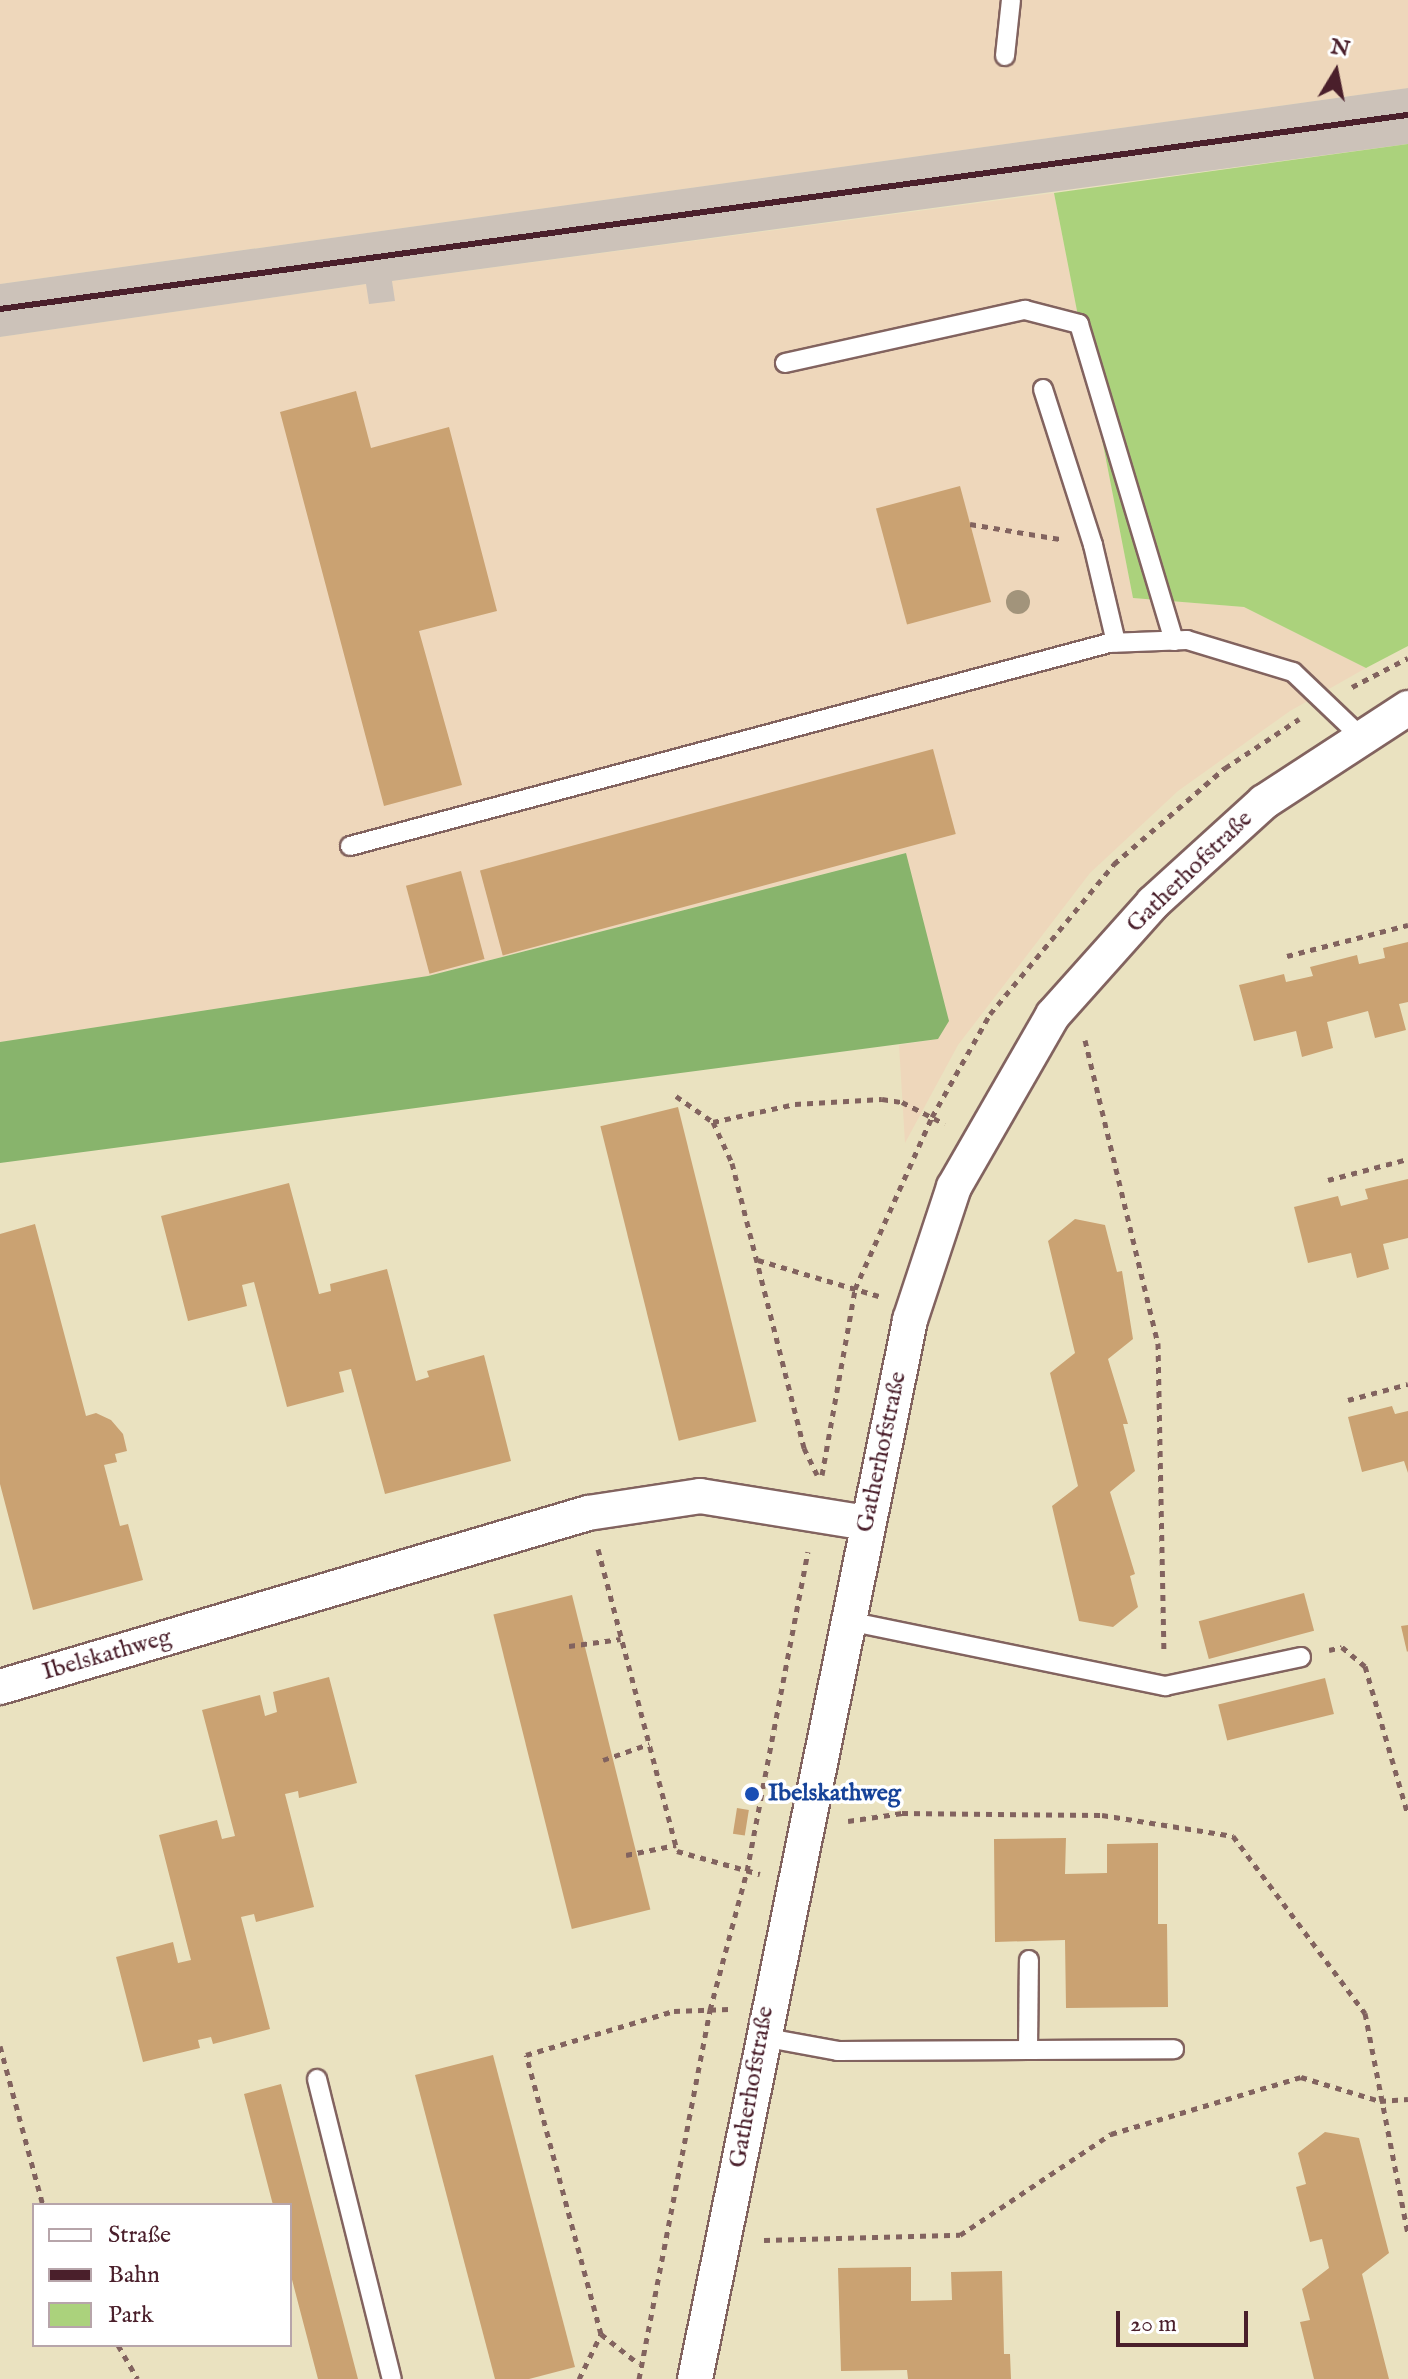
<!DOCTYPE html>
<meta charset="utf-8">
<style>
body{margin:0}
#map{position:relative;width:1408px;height:2379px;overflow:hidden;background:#eae2c0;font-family:"IM FELL English",serif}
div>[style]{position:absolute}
.built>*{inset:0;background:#eed7bb}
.industrial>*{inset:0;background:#ccc2b9}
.green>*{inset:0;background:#abd27c}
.forest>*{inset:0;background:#88b46c}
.building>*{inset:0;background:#caa272;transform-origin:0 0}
.path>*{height:5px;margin-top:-2.5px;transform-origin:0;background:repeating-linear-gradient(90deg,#82635f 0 6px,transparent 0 12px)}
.roads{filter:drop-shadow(2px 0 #82635f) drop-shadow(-2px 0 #82635f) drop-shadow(0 2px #82635f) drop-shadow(0 -2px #82635f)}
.lane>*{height:18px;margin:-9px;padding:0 9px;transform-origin:9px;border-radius:9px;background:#fff}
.street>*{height:34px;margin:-17px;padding:0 17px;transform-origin:17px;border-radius:17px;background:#fff}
.rail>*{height:6px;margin:-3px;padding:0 3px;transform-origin:3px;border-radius:3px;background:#4a1f2b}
.trees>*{width:24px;height:24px;margin:-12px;border-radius:50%;background:#a2947b}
.dots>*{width:22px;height:22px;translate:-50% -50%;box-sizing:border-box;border:4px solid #fff;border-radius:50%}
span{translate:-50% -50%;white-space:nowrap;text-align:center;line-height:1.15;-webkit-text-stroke:7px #fff;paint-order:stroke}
.street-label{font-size:24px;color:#4a1f2b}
.transit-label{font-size:24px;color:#164399;font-weight:700}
.left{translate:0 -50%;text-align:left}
.legend{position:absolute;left:32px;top:2203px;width:260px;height:144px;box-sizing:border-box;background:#fff;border:2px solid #b7a5aa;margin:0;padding:10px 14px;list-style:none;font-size:24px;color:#4a1f2b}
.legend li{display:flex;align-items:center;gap:16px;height:40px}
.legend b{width:40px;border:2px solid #b7a5aa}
.north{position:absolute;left:1296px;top:32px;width:80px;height:80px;-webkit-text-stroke:6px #fff;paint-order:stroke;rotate:10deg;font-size:22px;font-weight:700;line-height:32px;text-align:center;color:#4a1f2b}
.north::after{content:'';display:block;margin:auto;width:28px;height:36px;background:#4a1f2b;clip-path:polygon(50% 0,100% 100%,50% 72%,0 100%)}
.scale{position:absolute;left:1116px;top:2311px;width:132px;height:36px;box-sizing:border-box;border:4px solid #4a1f2b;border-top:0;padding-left:10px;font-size:24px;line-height:28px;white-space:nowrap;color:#4a1f2b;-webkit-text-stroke:6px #fff;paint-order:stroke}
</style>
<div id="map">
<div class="built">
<div style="clip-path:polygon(0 0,1408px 0,1408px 88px,0 284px)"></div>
<div style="clip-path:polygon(1054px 193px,1133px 598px,1244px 607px,1366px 668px,1290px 711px,1178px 791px,1090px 873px,958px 1045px,905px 1143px,899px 1045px,938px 1039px,905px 853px,428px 976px,0 1042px,0 337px,367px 284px,369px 303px,394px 301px,392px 281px)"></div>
</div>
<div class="industrial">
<div style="clip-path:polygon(1408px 88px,1408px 144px,392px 281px,395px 301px,369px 304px,366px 284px,0 337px,0 284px)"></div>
</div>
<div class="green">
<div style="clip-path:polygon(1408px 144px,1408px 646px,1366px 668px,1244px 607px,1133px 598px,1054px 193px)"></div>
</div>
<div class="forest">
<div style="clip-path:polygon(906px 853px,949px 1021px,938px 1039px,0 1163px,0 1042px,428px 976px)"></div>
</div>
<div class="building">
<div style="clip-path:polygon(356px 391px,371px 448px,449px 427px,497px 611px,419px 631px,462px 785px,384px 806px,280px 412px)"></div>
<div style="left:960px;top:486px;width:120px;height:87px;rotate:75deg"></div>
<div style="left:933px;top:749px;width:88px;height:469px;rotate:75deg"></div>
<div style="left:461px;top:871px;width:91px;height:57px;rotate:75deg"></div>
<div style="clip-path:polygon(1408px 942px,1408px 1002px,1399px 1004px,1406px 1030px,1375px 1038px,1368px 1011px,1327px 1022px,1333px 1048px,1302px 1057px,1296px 1031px,1254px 1041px,1239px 985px,1284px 974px,1286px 982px,1313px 976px,1310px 967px,1357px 955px,1359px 964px,1385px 958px,1383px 948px)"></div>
<div style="left:678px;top:1107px;width:324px;height:80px;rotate:76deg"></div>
<div style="clip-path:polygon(1408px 1179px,1408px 1238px,1383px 1244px,1389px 1269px,1357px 1278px,1351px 1253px,1308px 1263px,1294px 1207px,1338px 1196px,1341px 1206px,1368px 1199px,1365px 1189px)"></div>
<div style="clip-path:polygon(289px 1183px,319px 1294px,331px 1291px,330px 1284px,387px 1269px,416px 1381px,429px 1377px,427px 1371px,484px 1355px,511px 1461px,385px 1494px,351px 1369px,339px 1372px,344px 1392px,287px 1407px,254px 1282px,242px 1285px,247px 1306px,188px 1321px,161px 1216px)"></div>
<div style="clip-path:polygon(1075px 1219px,1105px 1225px,1117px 1272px,1122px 1271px,1133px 1339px,1108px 1359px,1128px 1424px,1123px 1424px,1135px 1471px,1110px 1492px,1135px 1574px,1130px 1576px,1138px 1607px,1113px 1627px,1079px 1621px,1052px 1506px,1078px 1486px,1050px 1373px,1075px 1353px,1048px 1241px)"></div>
<div style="clip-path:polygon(35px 1224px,86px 1416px,96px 1413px,111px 1420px,123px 1434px,127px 1451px,115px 1454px,117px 1462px,104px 1465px,120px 1526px,128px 1524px,143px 1580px,33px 1610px,0 1484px,0 1234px)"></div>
<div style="clip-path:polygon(1392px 1406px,1395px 1414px,1408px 1411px,1408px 1473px,1404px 1461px,1362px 1472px,1348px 1417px)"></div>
<div style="left:1304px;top:1593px;width:39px;height:109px;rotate:75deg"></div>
<div style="left:572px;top:1595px;width:324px;height:81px;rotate:76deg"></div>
<div style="clip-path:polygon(1408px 1625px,1408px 1651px,1407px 1652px,1401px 1626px)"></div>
<div style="clip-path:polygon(329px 1677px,357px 1783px,299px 1798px,298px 1791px,285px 1794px,314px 1907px,256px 1922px,254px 1914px,241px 1917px,270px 2029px,213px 2044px,211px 2037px,198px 2040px,200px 2048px,143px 2062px,116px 1957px,173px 1942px,178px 1963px,191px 1960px,159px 1835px,217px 1820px,222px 1839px,235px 1836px,202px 1710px,260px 1695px,265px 1716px,277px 1712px,273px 1692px)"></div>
<div style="left:1325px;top:1678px;width:37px;height:110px;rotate:76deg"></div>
<div style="left:737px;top:1808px;width:12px;height:26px;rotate:9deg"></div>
<div style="clip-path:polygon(1066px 1838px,1065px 1874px,1107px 1873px,1107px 1844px,1158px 1843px,1158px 1924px,1167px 1924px,1168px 2007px,1066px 2008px,1065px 1940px,995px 1942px,994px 1839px)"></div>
<div style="clip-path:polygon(493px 2055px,575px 2367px,529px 2379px,495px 2379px,415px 2075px)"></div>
<div style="clip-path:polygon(281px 2084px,358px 2379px,318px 2379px,290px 2272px,290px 2205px,273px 2205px,244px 2094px)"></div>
<div style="clip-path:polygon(1325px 2132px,1359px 2138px,1389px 2253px,1362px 2274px,1389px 2379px,1314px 2379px,1300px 2322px,1310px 2320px,1302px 2289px,1329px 2268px,1322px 2239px,1310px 2242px,1296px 2187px,1306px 2184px,1298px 2153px)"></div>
<div style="clip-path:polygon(911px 2267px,911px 2301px,952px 2300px,951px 2272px,1002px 2271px,1004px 2354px,1010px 2354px,1011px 2379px,908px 2379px,907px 2370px,841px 2371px,838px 2268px)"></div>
</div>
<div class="path">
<div style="left:970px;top:524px;width:91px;rotate:9.5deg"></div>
<div style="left:1352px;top:687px;width:63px;rotate:-27.4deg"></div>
<div style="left:1287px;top:956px;width:125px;rotate:-14.4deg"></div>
<div style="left:1085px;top:1040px;width:312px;rotate:76.5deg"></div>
<div style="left:1158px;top:1343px;width:310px;rotate:88.9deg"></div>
<div style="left:676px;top:1096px;width:45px;rotate:35.1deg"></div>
<div style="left:713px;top:1122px;width:45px;rotate:65.1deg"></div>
<div style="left:732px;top:1163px;width:294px;rotate:75.8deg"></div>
<div style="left:804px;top:1448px;width:30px;rotate:64deg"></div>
<div style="left:713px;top:1122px;width:84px;rotate:-12.4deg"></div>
<div style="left:795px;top:1104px;width:87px;rotate:-3.3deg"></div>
<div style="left:882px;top:1099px;width:20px;rotate:9deg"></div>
<div style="left:902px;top:1102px;width:48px;rotate:27.1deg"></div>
<div style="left:1328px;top:1180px;width:83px;rotate:-14.7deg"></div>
<div style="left:758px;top:1260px;width:126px;rotate:16.6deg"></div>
<div style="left:1348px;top:1400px;width:62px;rotate:-14.9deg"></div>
<div style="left:822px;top:1475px;width:189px;rotate:-79.9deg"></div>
<div style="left:855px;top:1289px;width:188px;rotate:-65.9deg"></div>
<div style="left:932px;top:1117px;width:118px;rotate:-60.6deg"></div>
<div style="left:990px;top:1014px;width:195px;rotate:-50.4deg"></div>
<div style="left:1114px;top:864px;width:147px;rotate:-40.9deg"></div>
<div style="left:1225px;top:768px;width:89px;rotate:-33.5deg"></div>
<div style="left:598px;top:1549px;width:312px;rotate:75.3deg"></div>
<div style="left:677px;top:1851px;width:86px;rotate:15.5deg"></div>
<div style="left:569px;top:1646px;width:52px;rotate:-7.7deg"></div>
<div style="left:1329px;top:1650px;width:13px;rotate:-13deg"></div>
<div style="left:1342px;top:1647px;width:30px;rotate:40deg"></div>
<div style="left:1365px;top:1666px;width:155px;rotate:73.9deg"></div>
<div style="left:603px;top:1760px;width:49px;rotate:-19.2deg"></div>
<div style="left:848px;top:1821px;width:55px;rotate:-8.4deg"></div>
<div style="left:902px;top:1813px;width:200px;rotate:0.6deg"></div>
<div style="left:1102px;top:1815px;width:133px;rotate:9.1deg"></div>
<div style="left:1233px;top:1836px;width:221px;rotate:53.3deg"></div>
<div style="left:1365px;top:2013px;width:226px;rotate:79deg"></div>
<div style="left:626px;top:1855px;width:51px;rotate:-11.3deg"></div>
<div style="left:0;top:2046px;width:165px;rotate:74.9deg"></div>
<div style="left:764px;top:2240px;width:196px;rotate:-1.5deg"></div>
<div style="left:960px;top:2235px;width:182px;rotate:-33.8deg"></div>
<div style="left:1111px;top:2134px;width:198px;rotate:-16.7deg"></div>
<div style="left:1301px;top:2077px;width:83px;rotate:16.9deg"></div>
<div style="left:1380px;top:2101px;width:28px;rotate:-4deg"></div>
<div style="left:601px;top:2334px;width:48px;rotate:38.3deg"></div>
<div style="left:118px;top:2345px;width:39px;rotate:60deg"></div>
<div style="left:579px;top:2379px;width:50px;rotate:-63.9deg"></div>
<div style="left:601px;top:2334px;width:289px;rotate:-105deg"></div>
<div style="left:526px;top:2055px;width:154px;rotate:-16.6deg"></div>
<div style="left:674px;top:2011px;width:55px;rotate:-2.1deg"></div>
<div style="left:639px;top:2379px;width:376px;rotate:-79.1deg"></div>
<div style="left:710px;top:2010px;width:144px;rotate:-75.1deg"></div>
<div style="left:747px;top:1871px;width:325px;rotate:-79.2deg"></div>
</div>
<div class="roads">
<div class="lane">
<div style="left:1005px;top:56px;width:56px;rotate:-83.9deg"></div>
<div style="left:785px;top:363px;width:246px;rotate:-12.5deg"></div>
<div style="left:1025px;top:310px;width:56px;rotate:14.5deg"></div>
<div style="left:1079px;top:324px;width:331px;rotate:73.3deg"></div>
<div style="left:1043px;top:389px;width:164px;rotate:72.2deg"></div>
<div style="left:1093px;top:545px;width:100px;rotate:76.7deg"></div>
<div style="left:350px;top:846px;width:786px;rotate:-14.97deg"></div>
<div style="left:1109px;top:643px;width:78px;rotate:-2.2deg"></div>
<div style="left:1187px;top:640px;width:111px;rotate:16.8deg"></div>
<div style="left:1293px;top:672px;width:95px;rotate:43.7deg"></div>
<div style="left:848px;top:1621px;width:324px;rotate:11.6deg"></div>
<div style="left:1165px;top:1686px;width:139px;rotate:-12deg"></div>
<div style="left:762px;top:2037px;width:77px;rotate:10.4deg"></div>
<div style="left:838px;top:2051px;width:336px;rotate:-0.3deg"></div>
<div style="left:1028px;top:2049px;width:89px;rotate:-89.4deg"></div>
<div style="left:317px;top:2079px;width:309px;rotate:76deg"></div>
</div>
<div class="street">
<div style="left:0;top:1687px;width:613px;rotate:-16.48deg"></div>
<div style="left:588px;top:1513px;width:113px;rotate:-8.6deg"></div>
<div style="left:700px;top:1496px;width:169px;rotate:9.2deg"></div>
<div style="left:695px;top:2379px;width:1081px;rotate:-78.52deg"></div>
<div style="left:910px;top:1320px;width:140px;rotate:-71.7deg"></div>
<div style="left:954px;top:1187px;width:198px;rotate:-60.1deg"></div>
<div style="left:1053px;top:1015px;width:150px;rotate:-48.2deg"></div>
<div style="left:1153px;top:903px;width:150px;rotate:-42.3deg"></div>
<div style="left:1264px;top:802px;width:172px;rotate:-33.1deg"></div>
</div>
</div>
<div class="rail">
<div style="left:0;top:309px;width:1421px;rotate:-7.85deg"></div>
</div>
<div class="trees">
<div style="left:1018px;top:602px"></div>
</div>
<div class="dots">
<div style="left:752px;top:1794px;background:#1a4fb4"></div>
</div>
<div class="street-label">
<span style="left:1190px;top:872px;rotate:-44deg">Gatherhofstraße</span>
<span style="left:882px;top:1452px;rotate:-78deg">Gatherhofstraße</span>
<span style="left:107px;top:1655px;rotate:-16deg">Ibelskathweg</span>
<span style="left:752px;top:2087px;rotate:-80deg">Gatherhofstraße</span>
</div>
<div class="transit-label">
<span class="left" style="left:768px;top:1794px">Ibelskathweg</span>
</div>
<ul class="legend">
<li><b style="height:10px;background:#fff"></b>Straße</li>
<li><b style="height:10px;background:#4a1f2b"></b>Bahn</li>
<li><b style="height:22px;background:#abd27c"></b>Park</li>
</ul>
<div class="north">N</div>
<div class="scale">20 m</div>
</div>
